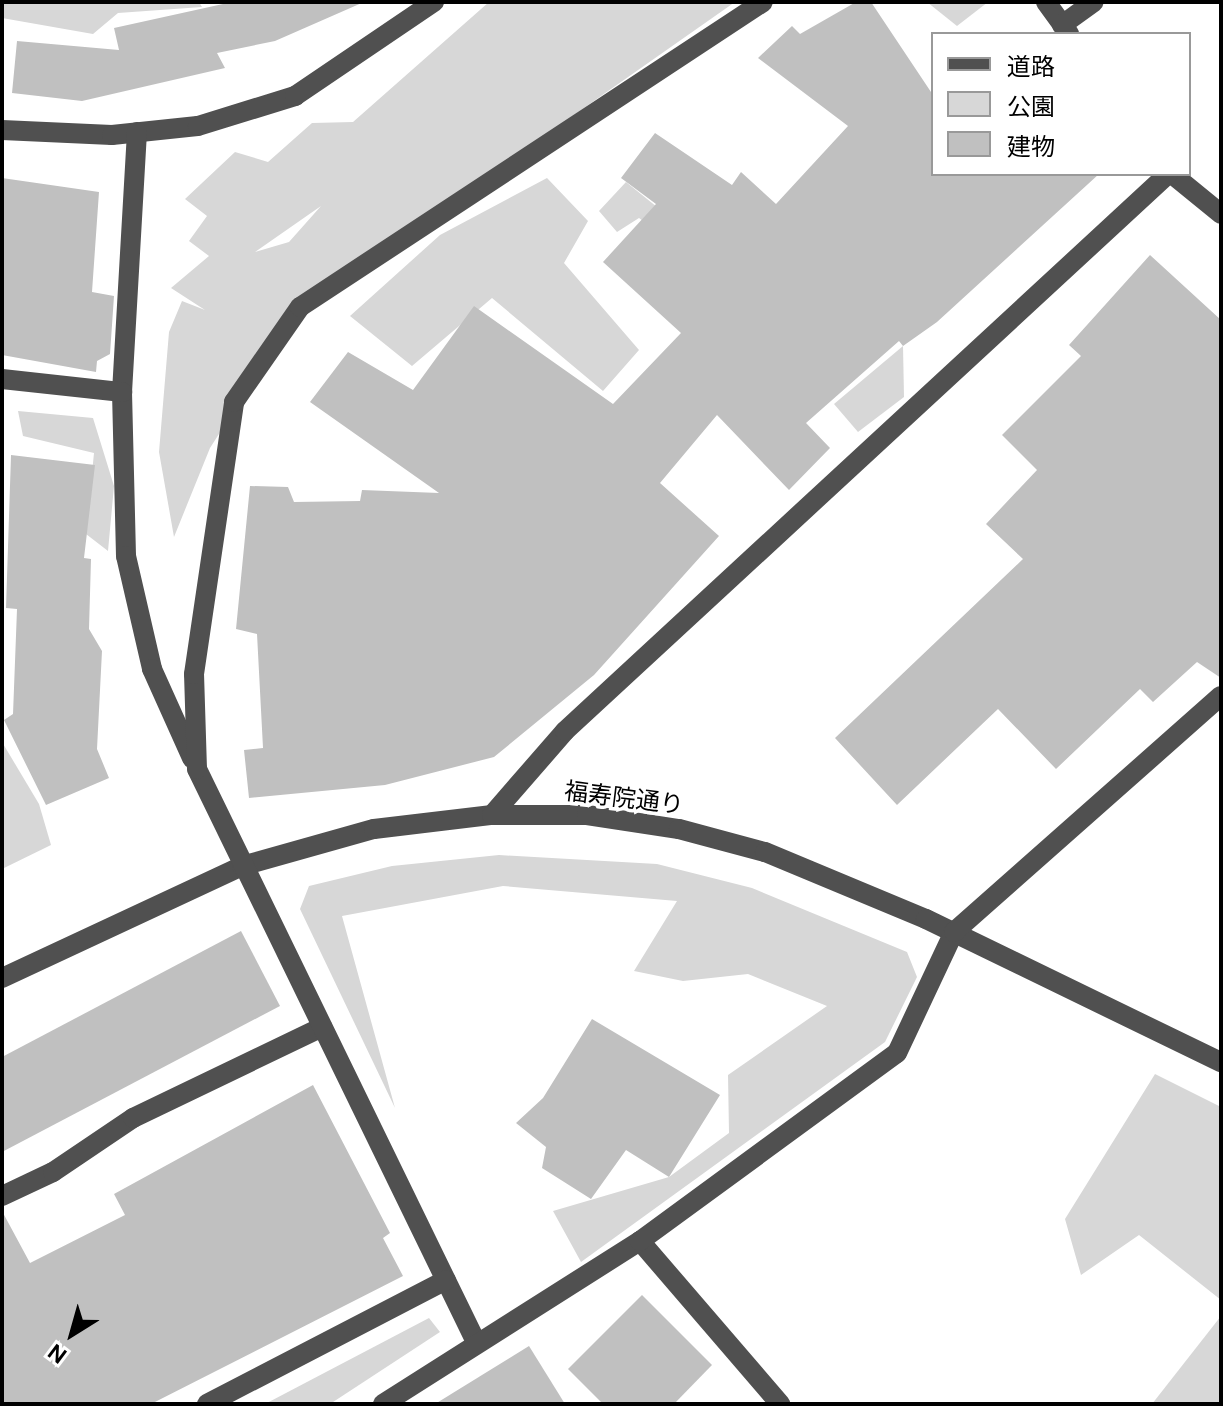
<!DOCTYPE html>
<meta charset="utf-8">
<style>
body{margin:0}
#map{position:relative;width:1223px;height:1406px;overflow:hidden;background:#fff;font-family:"DM Sans","Noto Sans JP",sans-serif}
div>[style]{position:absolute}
.green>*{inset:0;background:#d7d7d7}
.building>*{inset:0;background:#c0c0c0}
.minor>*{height:20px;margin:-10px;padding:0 10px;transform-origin:10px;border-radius:10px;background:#505050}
span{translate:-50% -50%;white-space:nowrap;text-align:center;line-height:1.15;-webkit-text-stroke:7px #fff;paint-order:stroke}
.street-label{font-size:24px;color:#000}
.frame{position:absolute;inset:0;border:4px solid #000;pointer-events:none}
.legend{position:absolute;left:931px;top:32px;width:260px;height:144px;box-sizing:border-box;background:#fff;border:2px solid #999;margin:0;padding:10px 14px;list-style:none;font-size:24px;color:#000}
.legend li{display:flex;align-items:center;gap:16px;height:40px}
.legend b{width:40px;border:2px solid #999}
.north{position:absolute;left:32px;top:1294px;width:80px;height:80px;-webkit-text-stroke:6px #fff;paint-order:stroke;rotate:217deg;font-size:22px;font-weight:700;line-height:32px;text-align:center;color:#000}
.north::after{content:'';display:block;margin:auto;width:28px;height:36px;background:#000;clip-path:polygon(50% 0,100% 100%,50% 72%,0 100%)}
</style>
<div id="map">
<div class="green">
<div style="clip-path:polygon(2px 2px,199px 2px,202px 7px,118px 13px,93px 34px,2px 18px)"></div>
<div style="clip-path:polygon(evenodd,489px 2px,735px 2px,300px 307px,210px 448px,174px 537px,159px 452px,169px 332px,182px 301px,205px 310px,171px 288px,209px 256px,189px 241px,207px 216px,185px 199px,235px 152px,268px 162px,312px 123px,353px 122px,489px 2px,321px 206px,289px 242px,255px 252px,321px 206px)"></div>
<div style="clip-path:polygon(927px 2px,988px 2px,957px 26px)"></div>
<div style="clip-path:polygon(547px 178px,588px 221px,564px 263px,639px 350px,603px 391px,492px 298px,412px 366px,350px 316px,440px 235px)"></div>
<div style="clip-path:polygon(626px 182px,714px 253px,707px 267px,639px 218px,617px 232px,599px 211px)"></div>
<div style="clip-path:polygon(903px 346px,904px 397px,858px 432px,834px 404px)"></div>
<div style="clip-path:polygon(18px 411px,93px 418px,114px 486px,108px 551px,86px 534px,94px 453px,23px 436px)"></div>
<div style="clip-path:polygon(2px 742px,39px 804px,51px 845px,2px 869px)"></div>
<div style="clip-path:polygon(499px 855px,657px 864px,752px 888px,907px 952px,917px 977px,885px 1042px,581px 1262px,553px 1211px,669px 1177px,729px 1133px,728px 1075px,827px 1006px,748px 974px,683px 981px,634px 971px,677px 901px,503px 886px,342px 916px,395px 1108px,300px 909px,309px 886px,392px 866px)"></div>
<div style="clip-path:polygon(1155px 1074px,1221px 1107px,1221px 1300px,1139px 1235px,1081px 1275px,1065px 1219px)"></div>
<div style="clip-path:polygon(1221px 1316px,1221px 1404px,1152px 1404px)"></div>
<div style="clip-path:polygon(429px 1318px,440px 1332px,330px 1404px,265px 1404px)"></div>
</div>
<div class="building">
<div style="clip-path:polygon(232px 2px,364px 2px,275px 41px,217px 53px,225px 68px,82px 101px,12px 93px,17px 41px,119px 50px,114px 28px)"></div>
<div style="clip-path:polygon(856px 2px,871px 2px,933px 95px,933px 174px,1099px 174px,937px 322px,903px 346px,899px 341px,806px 423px,830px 448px,789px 490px,717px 415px,660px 483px,719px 536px,594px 675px,494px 757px,385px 785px,249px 798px,244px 750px,263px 748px,257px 634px,236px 629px,250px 486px,288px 487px,294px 502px,360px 501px,362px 490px,439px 493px,310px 402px,348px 352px,413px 390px,474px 306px,613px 404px,681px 333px,603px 262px,656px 204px,621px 178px,655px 133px,732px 185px,741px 172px,776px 204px,848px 126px,758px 58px,792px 26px,800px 34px)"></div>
<div style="clip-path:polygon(2px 178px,99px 192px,92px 292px,114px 296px,110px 354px,97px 361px,96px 372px,2px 355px)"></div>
<div style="clip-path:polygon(1150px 255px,1221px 320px,1221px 678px,1197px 662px,1153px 702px,1140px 689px,1056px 769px,998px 709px,897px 805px,835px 738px,1023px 559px,986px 524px,1037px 470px,1002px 435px,1081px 356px,1069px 345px)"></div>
<div style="clip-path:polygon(11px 455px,95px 465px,84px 558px,91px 559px,89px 629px,102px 651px,97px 749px,109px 778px,46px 805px,4px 720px,13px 714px,17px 609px,6px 608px)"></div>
<div style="clip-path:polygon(241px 931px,280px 1006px,2px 1152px,2px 1057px)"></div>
<div style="clip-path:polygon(592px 1019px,720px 1095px,669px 1177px,626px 1150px,591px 1199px,542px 1168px,546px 1147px,516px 1123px,543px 1098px)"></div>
<div style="clip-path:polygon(313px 1085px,390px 1233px,383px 1238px,403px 1276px,151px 1404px,2px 1404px,2px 1211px,30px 1263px,125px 1215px,114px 1194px)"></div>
<div style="clip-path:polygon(642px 1295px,712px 1365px,674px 1404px,603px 1404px,568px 1369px)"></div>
<div style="clip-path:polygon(529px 1346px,565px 1404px,435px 1404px)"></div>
</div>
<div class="minor">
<div style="left:1046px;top:2px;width:39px;rotate:54deg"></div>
<div style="left:1062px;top:25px;width:39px;rotate:-36deg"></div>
<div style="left:2px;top:130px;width:110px;rotate:2.6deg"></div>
<div style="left:112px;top:135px;width:86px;rotate:-6deg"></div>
<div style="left:198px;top:126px;width:102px;rotate:-17.2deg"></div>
<div style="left:295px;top:96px;width:168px;rotate:-34.1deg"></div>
<div style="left:137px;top:132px;width:260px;rotate:93.3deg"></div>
<div style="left:122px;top:392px;width:164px;rotate:88.6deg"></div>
<div style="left:126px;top:556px;width:116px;rotate:77deg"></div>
<div style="left:152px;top:669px;width:98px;rotate:65.8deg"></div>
<div style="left:1172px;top:174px;width:63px;rotate:39.2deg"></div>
<div style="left:2px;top:379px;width:121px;rotate:6.2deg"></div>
<div style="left:492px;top:815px;width:111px;rotate:-49deg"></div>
<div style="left:565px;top:731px;width:821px;rotate:-42.73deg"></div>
<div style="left:2px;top:978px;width:265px;rotate:-25deg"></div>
<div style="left:242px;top:866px;width:137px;rotate:-15.7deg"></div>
<div style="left:374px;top:829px;width:119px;rotate:-6.8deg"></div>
<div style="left:492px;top:815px;width:95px"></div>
<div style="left:587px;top:815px;width:93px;rotate:8.7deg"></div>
<div style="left:679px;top:829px;width:89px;rotate:15deg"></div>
<div style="left:765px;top:852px;width:174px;rotate:22.6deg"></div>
<div style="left:926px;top:919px;width:328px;rotate:25.9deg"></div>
<div style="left:2px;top:1196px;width:56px;rotate:-25.2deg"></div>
<div style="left:53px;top:1172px;width:97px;rotate:-34deg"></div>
<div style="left:133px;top:1118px;width:210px;rotate:-25.7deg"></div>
<div style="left:640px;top:1241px;width:215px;rotate:49.3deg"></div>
<div style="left:476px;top:1342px;width:637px;rotate:-115.96deg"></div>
<div style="left:197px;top:769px;width:95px;rotate:-91.8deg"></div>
<div style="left:194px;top:674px;width:275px;rotate:-81.6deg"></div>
<div style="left:234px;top:402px;width:116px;rotate:-55.2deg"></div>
<div style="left:300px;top:307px;width:554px;rotate:-33.37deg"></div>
<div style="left:207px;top:1404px;width:269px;rotate:-27.4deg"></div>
<div style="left:383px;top:1404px;width:304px;rotate:-32.4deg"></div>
<div style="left:640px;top:1241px;width:318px;rotate:-36.2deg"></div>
<div style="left:897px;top:1053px;width:134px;rotate:-64.8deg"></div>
<div style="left:954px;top:932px;width:356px;rotate:-41.5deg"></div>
</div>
<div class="street-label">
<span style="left:624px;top:798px;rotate:7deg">福寿院通り</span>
</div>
<div class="frame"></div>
<ul class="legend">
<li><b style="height:10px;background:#505050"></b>道路</li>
<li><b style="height:22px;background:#d7d7d7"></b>公園</li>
<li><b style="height:22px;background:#c0c0c0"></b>建物</li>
</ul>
<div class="north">N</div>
</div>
